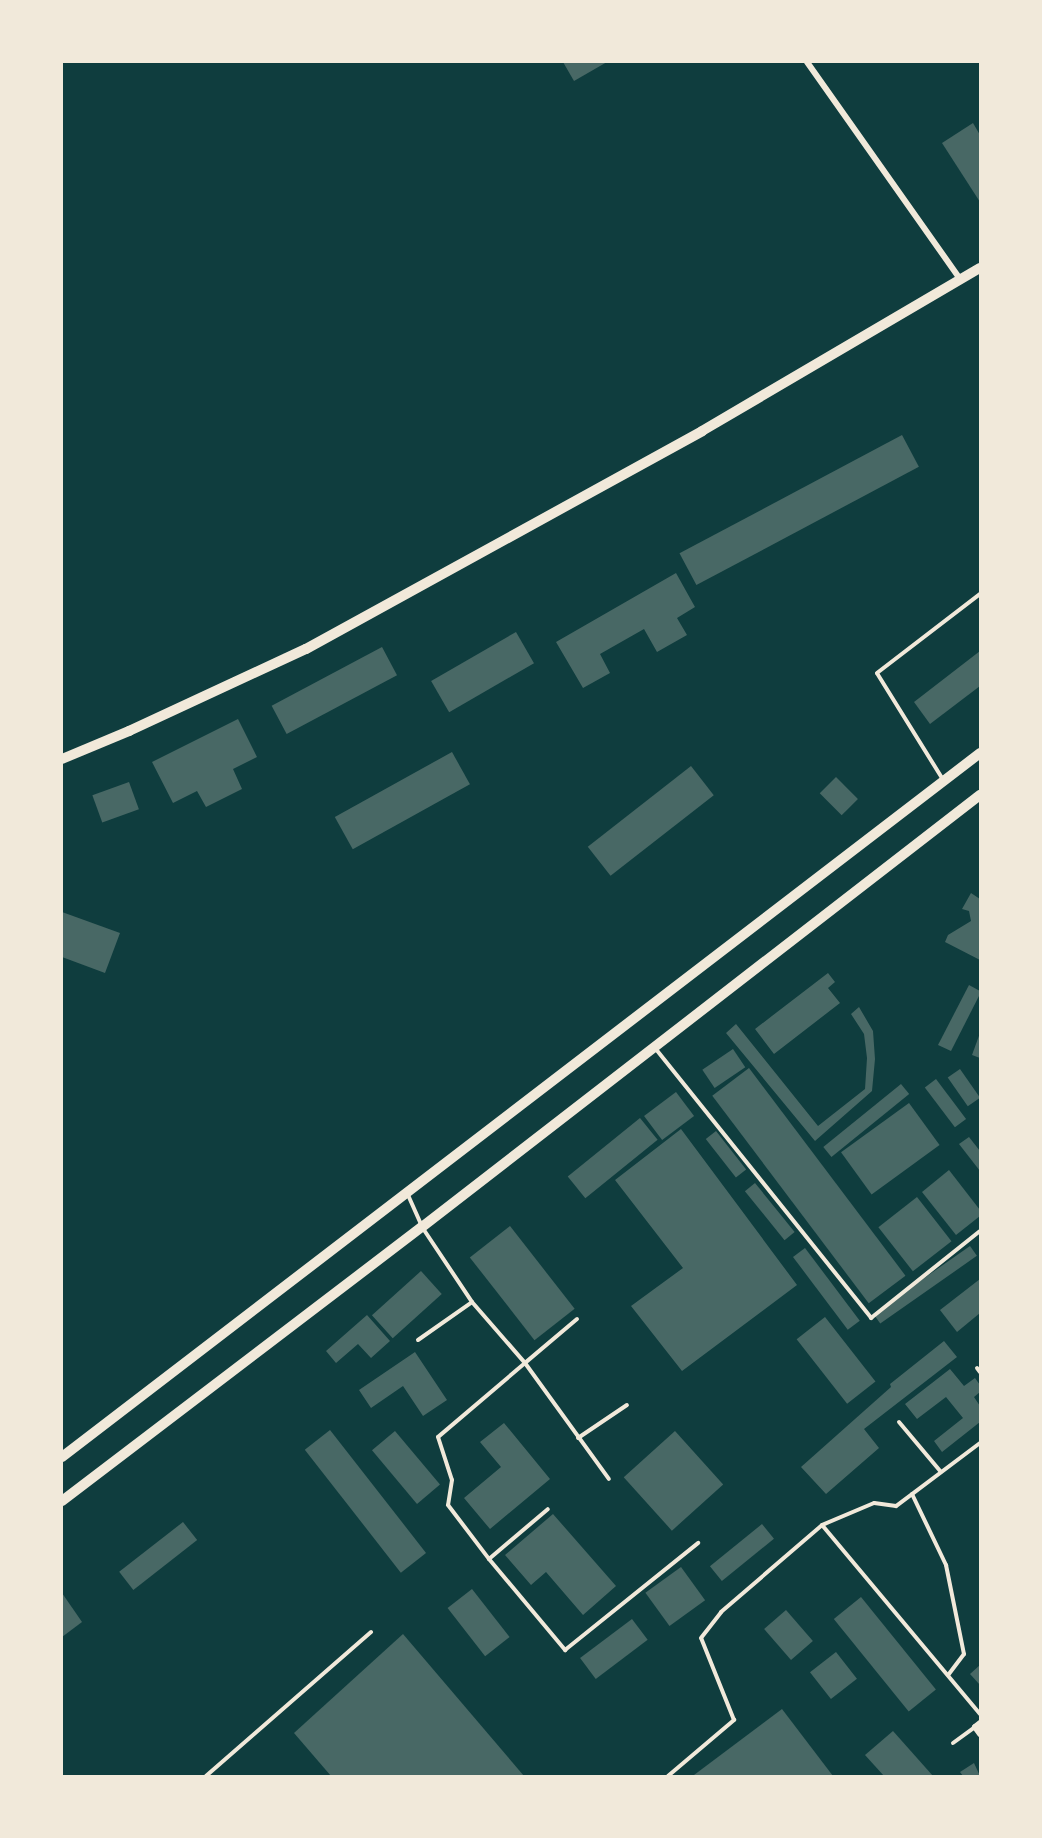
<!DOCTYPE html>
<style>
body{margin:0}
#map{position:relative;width:1042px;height:1838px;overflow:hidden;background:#0f3d3e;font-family:Manrope,sans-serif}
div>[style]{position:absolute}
.building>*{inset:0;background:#486865;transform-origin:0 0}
.service>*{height:4px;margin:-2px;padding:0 2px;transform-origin:2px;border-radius:2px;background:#f1e9da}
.minor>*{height:6px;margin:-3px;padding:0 3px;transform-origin:3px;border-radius:3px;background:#f1e9da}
.tertiary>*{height:10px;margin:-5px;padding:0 5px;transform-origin:5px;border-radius:5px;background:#f1e9da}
span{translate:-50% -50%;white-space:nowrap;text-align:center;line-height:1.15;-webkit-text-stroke:5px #f1e9da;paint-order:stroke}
.frame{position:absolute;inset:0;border:63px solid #f1e9da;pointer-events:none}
</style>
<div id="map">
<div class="building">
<div style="clip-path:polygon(563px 62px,607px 62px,574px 81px)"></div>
<div style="clip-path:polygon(973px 123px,980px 135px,980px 202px,942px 143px)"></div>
<div style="left:902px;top:435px;width:36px;height:252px;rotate:62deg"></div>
<div style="clip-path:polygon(676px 573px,695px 607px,677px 618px,687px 635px,657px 652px,644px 629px,600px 654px,610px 673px,583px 688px,556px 642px)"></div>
<div style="left:516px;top:632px;width:36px;height:98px;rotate:60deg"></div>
<div style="left:382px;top:647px;width:32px;height:125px;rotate:62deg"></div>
<div style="clip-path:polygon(980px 651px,980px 686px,930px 724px,914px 702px)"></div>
<div style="clip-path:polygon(238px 719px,257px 757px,233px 769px,242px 789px,206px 807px,197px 791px,173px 803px,152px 762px)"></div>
<div style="left:452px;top:752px;width:37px;height:134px;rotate:61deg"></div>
<div style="left:691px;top:766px;width:37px;height:131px;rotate:52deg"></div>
<div style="left:836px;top:777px;width:31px;height:23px;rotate:45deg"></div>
<div style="left:129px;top:782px;width:29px;height:39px;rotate:70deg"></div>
<div style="clip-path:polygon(971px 893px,980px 899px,980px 960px,945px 942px,948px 935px,971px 921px,969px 911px,962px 909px)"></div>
<div style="clip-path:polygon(62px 912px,120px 933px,105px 973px,62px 957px)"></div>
<div style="clip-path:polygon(828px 973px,835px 982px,828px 988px,840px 1003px,774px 1054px,755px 1029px)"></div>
<div style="clip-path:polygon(969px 985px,980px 991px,980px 994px,951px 1051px,938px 1045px)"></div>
<div style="clip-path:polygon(859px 1007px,873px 1031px,875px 1059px,872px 1091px,815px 1141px,726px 1033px,736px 1024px,818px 1126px,865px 1089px,867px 1058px,864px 1034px,851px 1014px)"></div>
<div style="clip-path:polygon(980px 1033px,980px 1058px,972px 1055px)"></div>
<div style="left:733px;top:1049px;width:22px;height:37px;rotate:56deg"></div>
<div style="left:749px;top:1068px;width:260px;height:46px;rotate:53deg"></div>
<div style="left:960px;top:1069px;width:35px;height:15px;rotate:55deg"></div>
<div style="left:936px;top:1079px;width:50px;height:14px;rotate:53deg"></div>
<div style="left:901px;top:1084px;width:13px;height:100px;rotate:51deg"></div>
<div style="left:676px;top:1092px;width:30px;height:40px;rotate:53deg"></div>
<div style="left:909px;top:1103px;width:52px;height:84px;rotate:54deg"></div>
<div style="left:640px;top:1118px;width:28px;height:93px;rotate:51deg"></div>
<div style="clip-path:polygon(681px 1129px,797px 1285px,682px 1371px,631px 1306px,683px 1268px,615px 1180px)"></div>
<div style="left:716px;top:1131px;width:49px;height:13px;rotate:52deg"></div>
<div style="clip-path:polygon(969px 1137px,980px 1151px,980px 1171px,959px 1144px)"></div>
<div style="clip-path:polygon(949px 1170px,980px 1210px,980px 1216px,956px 1235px,922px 1192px)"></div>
<div style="left:755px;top:1183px;width:63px;height:13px;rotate:51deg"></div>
<div style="left:917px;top:1197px;width:56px;height:49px;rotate:52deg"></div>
<div style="left:510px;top:1226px;width:105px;height:51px;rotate:52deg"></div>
<div style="left:970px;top:1246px;width:12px;height:118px;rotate:55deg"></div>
<div style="left:805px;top:1248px;width:91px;height:15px;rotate:53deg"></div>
<div style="left:421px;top:1271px;width:31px;height:66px;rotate:48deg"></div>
<div style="clip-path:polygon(980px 1279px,980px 1313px,957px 1332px,940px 1310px)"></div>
<div style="clip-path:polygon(367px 1315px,390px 1341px,371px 1358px,358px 1344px,336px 1363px,326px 1351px)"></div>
<div style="left:825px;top:1317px;width:82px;height:36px;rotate:52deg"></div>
<div style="clip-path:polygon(944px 1341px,957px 1357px,864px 1429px,879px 1448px,826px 1494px,801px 1467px,891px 1387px,890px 1384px)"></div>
<div style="clip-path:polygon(415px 1352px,447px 1400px,423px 1416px,403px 1386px,371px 1408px,359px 1390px)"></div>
<div style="clip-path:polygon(950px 1369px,964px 1386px,975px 1378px,980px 1385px,980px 1392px,974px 1397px,980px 1406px,980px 1422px,942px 1452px,934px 1441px,963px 1418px,946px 1397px,917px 1419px,905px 1404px)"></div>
<div style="clip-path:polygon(504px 1423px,550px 1479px,490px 1529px,464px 1498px,501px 1467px,480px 1442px)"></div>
<div style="left:330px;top:1430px;width:156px;height:32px;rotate:52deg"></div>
<div style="left:395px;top:1431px;width:70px;height:30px;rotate:50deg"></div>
<div style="left:675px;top:1431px;width:72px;height:69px;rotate:48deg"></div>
<div style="clip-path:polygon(553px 1514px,616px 1586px,583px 1615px,546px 1572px,531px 1585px,505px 1555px)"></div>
<div style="left:183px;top:1522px;width:23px;height:81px;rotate:52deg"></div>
<div style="left:762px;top:1524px;width:19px;height:67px;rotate:51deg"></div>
<div style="left:681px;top:1567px;width:41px;height:44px;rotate:54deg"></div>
<div style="left:472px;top:1589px;width:61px;height:31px;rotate:52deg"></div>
<div style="clip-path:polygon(62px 1593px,82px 1622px,62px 1637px)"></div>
<div style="left:861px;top:1597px;width:119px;height:35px;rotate:51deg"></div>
<div style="left:786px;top:1610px;width:41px;height:29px;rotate:49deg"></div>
<div style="left:632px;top:1619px;width:26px;height:65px;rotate:53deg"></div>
<div style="clip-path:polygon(403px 1634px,524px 1776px,331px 1776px,294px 1733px)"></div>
<div style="left:836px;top:1652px;width:34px;height:33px;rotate:52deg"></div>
<div style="clip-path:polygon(980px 1665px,980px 1685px,970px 1674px)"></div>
<div style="clip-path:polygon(782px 1709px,833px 1776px,696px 1776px,694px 1775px)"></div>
<div style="clip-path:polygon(893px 1731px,933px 1776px,884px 1776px,865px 1755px)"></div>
<div style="clip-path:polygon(974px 1763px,980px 1776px,963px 1776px,960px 1772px)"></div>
</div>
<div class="service">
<div style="left:942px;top:778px;width:123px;rotate:-121.8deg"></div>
<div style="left:877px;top:673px;width:130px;rotate:-37.5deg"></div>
<div style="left:655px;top:1048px;width:346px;rotate:51.3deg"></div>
<div style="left:871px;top:1318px;width:139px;rotate:-38.6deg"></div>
<div style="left:408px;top:1195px;width:35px;rotate:66deg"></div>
<div style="left:422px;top:1227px;width:90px;rotate:56.3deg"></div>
<div style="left:577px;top:1319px;width:68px;rotate:139.8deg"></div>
<div style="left:525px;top:1363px;width:143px;rotate:54.1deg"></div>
<div style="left:418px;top:1340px;width:66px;rotate:-35.1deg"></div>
<div style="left:472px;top:1302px;width:81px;rotate:49deg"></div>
<div style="left:525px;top:1363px;width:114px;rotate:139.6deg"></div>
<div style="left:438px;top:1437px;width:45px;rotate:72deg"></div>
<div style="left:452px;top:1480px;width:25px;rotate:99deg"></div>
<div style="left:448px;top:1505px;width:68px;rotate:52.8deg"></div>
<div style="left:489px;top:1559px;width:77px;rotate:-40.3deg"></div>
<div style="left:977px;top:1368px;width:5px;rotate:53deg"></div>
<div style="left:899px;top:1422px;width:65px;rotate:50deg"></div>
<div style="left:578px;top:1438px;width:59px;rotate:-34deg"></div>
<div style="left:980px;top:1443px;width:105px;rotate:143.1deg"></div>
<div style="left:896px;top:1506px;width:22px;rotate:-172deg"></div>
<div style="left:874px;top:1503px;width:56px;rotate:157.1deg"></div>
<div style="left:822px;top:1525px;width:246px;rotate:50.1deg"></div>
<div style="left:912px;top:1494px;width:79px;rotate:64.4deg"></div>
<div style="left:946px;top:1565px;width:91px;rotate:78.6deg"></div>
<div style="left:964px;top:1654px;width:26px;rotate:127deg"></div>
<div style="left:489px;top:1559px;width:119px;rotate:50.1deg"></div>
<div style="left:565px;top:1650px;width:171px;rotate:-38.8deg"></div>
<div style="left:953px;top:1743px;width:27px;rotate:-36deg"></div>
<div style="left:206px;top:1776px;width:219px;rotate:-41.1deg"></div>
<div style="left:668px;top:1776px;width:87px;rotate:-40.3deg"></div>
<div style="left:734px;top:1720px;width:88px;rotate:-111.9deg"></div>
<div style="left:701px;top:1638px;width:33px;rotate:-52deg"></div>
<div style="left:721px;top:1612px;width:133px;rotate:-40.7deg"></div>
</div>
<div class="minor">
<div style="left:807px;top:62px;width:267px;rotate:54.8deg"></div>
<div style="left:980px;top:1723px;width:6px;rotate:141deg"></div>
<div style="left:975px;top:1727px;width:9px;rotate:54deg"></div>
</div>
<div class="tertiary">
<div style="left:62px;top:759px;width:73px;rotate:-22.7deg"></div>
<div style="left:129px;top:731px;width:195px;rotate:-24.9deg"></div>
<div style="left:306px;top:649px;width:452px;rotate:-28.8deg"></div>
<div style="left:702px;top:431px;width:322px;rotate:-30.4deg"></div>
<div style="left:62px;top:1457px;width:1157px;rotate:-37.48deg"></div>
<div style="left:62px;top:1501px;width:452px;rotate:-37.3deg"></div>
<div style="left:422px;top:1227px;width:706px;rotate:-37.75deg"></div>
</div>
<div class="frame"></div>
</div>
